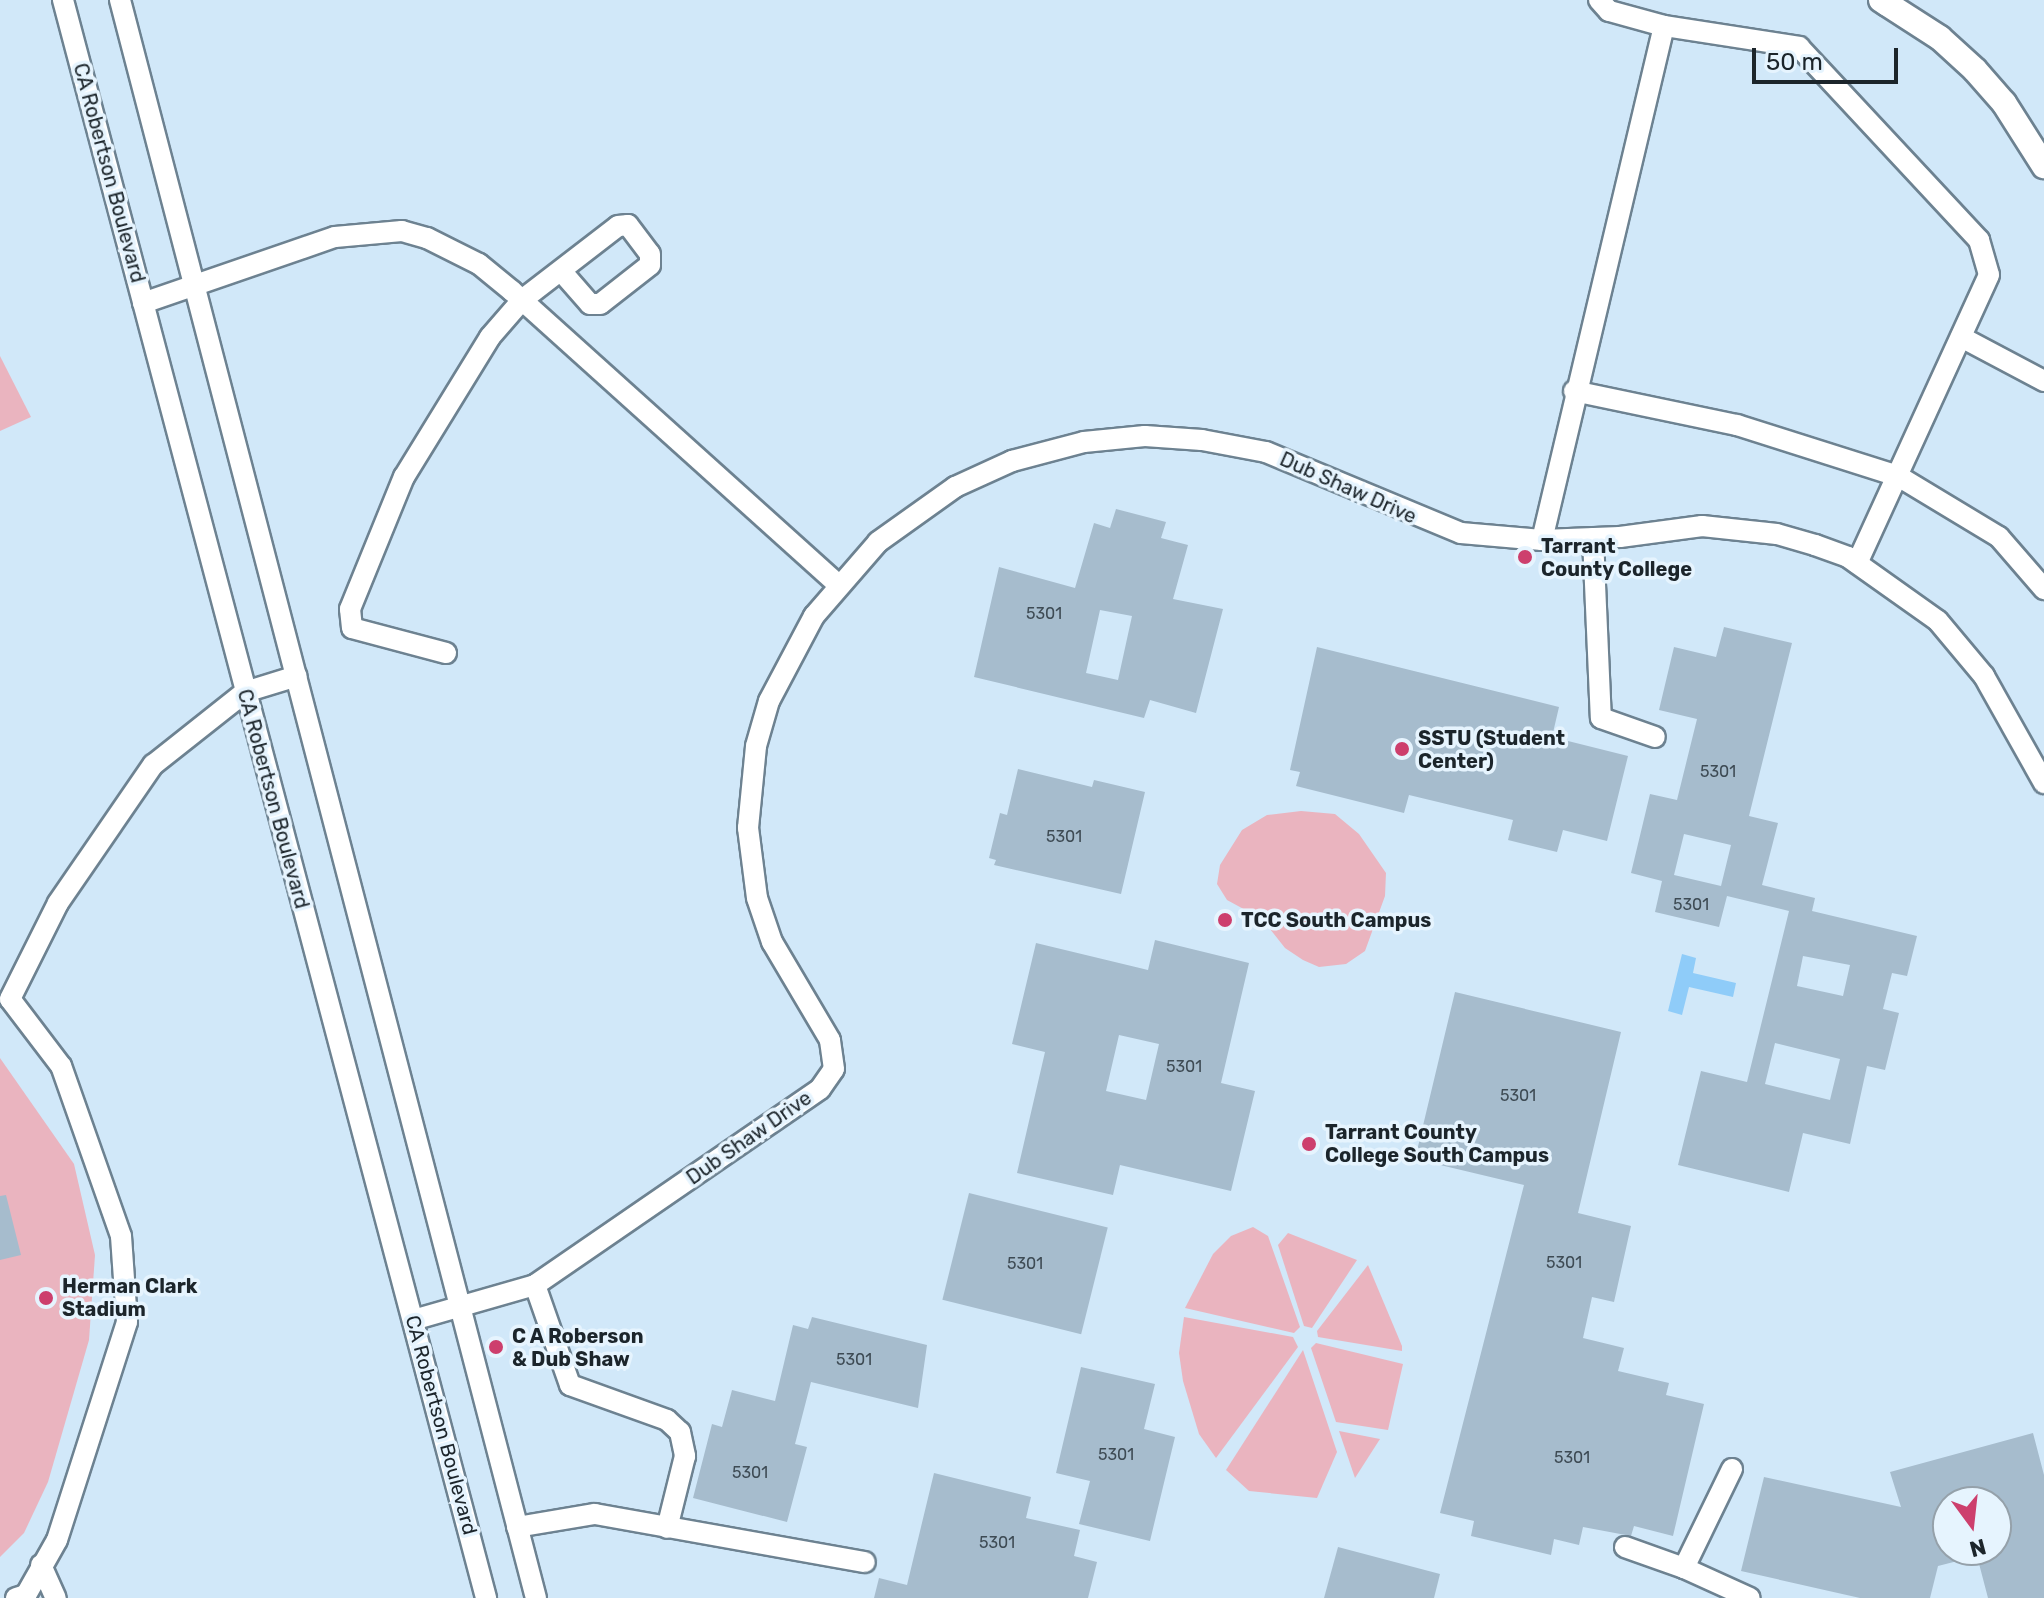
<!DOCTYPE html>
<style>
body{margin:0}
#map{position:relative;width:2044px;height:1598px;overflow:hidden;background:#d1e8f9;font-family:Rubik,sans-serif}
div>[style]{position:absolute}
.green>*{inset:0;background:#eab4bf}
.water>*{inset:0;background:#8fccf9}
.building>*{inset:0;background:#a6bccd;transform-origin:0 0}
.roads{filter:drop-shadow(2px 0 #6d8291) drop-shadow(-2px 0 #6d8291) drop-shadow(0 2px #6d8291) drop-shadow(0 -2px #6d8291)}
.minor>*{height:20px;margin:-10px;padding:0 10px;transform-origin:10px;border-radius:10px;background:#fff}
.major>*{height:24px;margin:-12px;padding:0 12px;transform-origin:12px;border-radius:12px;background:#fff}
.highway>*{height:28px;margin:-14px;padding:0 14px;transform-origin:14px;border-radius:14px;background:#fff}
.dots>*{width:22px;height:22px;translate:-50% -50%;box-sizing:border-box;border:4px solid #e6f4fe;border-radius:50%}
span{translate:-50% -50%;white-space:nowrap;text-align:center;line-height:1.15;-webkit-text-stroke:7px #e6f4fe;paint-order:stroke}
.number-label{font-size:16px;color:#3e4b54}
.number-label span{-webkit-text-stroke-width:0}
.street-label{font-size:20px;color:#1c252b}
.poi-label{font-size:20px;color:#1c252b;font-weight:700}
.left{translate:0 -50%;text-align:left}
.north{position:absolute;left:1932px;top:1486px;width:80px;height:80px;box-sizing:border-box;background:#e6f4fe;border:2px solid #95a1aa;border-radius:50%;rotate:165deg;font-size:22px;font-weight:700;line-height:32px;text-align:center;color:#1c252b}
.north::after{content:'';display:block;margin:auto;width:28px;height:36px;background:#cd3f6d;clip-path:polygon(50% 0,100% 100%,50% 72%,0 100%)}
.scale{position:absolute;left:1752px;top:48px;width:146px;height:36px;box-sizing:border-box;border:4px solid #1c252b;border-top:0;padding-left:10px;font-size:24px;line-height:28px;white-space:nowrap;color:#1c252b;-webkit-text-stroke:6px #e6f4fe;paint-order:stroke}
</style>
<div id="map">
<div class="green">
<div style="clip-path:polygon(0 356px,31px 417px,0 431px)"></div>
<div style="clip-path:polygon(1301px 811px,1335px 814px,1359px 834px,1386px 873px,1385px 896px,1365px 951px,1346px 964px,1319px 967px,1303px 960px,1285px 948px,1262px 919px,1227px 900px,1217px 884px,1220px 865px,1242px 830px,1267px 815px)"></div>
<div style="clip-path:polygon(0 1058px,74px 1164px,95px 1255px,89px 1340px,48px 1482px,24px 1533px,0 1557px)"></div>
<div style="clip-path:polygon(1253px 1227px,1268px 1236px,1300px 1327px,1294px 1333px,1185px 1308px,1213px 1254px,1231px 1236px)"></div>
<div style="clip-path:polygon(1288px 1233px,1357px 1260px,1312px 1328px,1304px 1326px,1278px 1245px)"></div>
<div style="clip-path:polygon(1368px 1265px,1402px 1346px,1402px 1351px,1318px 1337px,1317px 1331px)"></div>
<div style="clip-path:polygon(1184px 1317px,1293px 1337px,1298px 1347px,1216px 1458px,1199px 1434px,1183px 1381px,1179px 1353px)"></div>
<div style="clip-path:polygon(1316px 1343px,1403px 1364px,1388px 1430px,1336px 1422px,1311px 1348px)"></div>
<div style="clip-path:polygon(1303px 1350px,1337px 1452px,1317px 1498px,1249px 1491px,1226px 1470px)"></div>
<div style="clip-path:polygon(1339px 1431px,1380px 1439px,1355px 1478px)"></div>
</div>
<div class="water">
<div style="clip-path:polygon(1682px 954px,1696px 958px,1693px 973px,1736px 983px,1733px 997px,1689px 987px,1682px 1015px,1668px 1011px)"></div>
</div>
<div class="building">
<div style="clip-path:polygon(evenodd,1116px 509px,1166px 522px,1161px 538px,1188px 545px,1173px 599px,1223px 609px,1196px 713px,1150px 700px,1144px 718px,974px 677px,999px 567px,1075px 588px,1094px 523px,1110px 528px,1116px 509px,1100px 610px,1132px 616px,1118px 680px,1086px 673px,1100px 610px)"></div>
<div style="clip-path:polygon(evenodd,1724px 627px,1792px 643px,1749px 816px,1778px 823px,1762px 885px,1815px 898px,1812px 911px,1917px 936px,1907px 976px,1892px 973px,1883px 1009px,1899px 1013px,1885px 1070px,1867px 1066px,1850px 1144px,1803px 1133px,1789px 1192px,1678px 1165px,1701px 1071px,1747px 1082px,1789px 911px,1727px 896px,1719px 927px,1655px 912px,1662px 881px,1631px 873px,1650px 794px,1677px 800px,1697px 719px,1659px 710px,1674px 647px,1716px 657px,1724px 627px,1684px 834px,1731px 845px,1721px 886px,1674px 875px,1684px 834px,1724px 627px,1803px 956px,1850px 965px,1843px 996px,1797px 986px,1803px 956px,1724px 627px,1775px 1043px,1840px 1059px,1830px 1100px,1765px 1084px,1775px 1043px)"></div>
<div style="clip-path:polygon(1317px 647px,1559px 707px,1552px 737px,1628px 756px,1607px 841px,1563px 830px,1557px 852px,1508px 840px,1513px 820px,1409px 795px,1404px 813px,1296px 786px,1300px 772px,1290px 770px)"></div>
<div style="clip-path:polygon(1018px 769px,1092px 787px,1094px 780px,1145px 792px,1121px 894px,994px 865px,996px 860px,989px 858px,1000px 813px,1007px 815px)"></div>
<div style="clip-path:polygon(evenodd,1155px 940px,1249px 963px,1221px 1083px,1255px 1091px,1231px 1191px,1120px 1165px,1113px 1195px,1017px 1173px,1045px 1052px,1012px 1044px,1036px 943px,1148px 970px,1155px 940px,1119px 1035px,1159px 1044px,1146px 1100px,1106px 1091px,1119px 1035px)"></div>
<div style="clip-path:polygon(1455px 992px,1621px 1032px,1578px 1213px,1631px 1226px,1614px 1302px,1592px 1297px,1583px 1338px,1624px 1348px,1618px 1371px,1669px 1383px,1666px 1395px,1704px 1404px,1673px 1536px,1634px 1526px,1631px 1536px,1583px 1527px,1579px 1545px,1554px 1539px,1551px 1555px,1471px 1536px,1474px 1521px,1440px 1513px,1524px 1185px,1415px 1159px)"></div>
<div style="left:969px;top:1193px;width:143px;height:110px;rotate:14deg"></div>
<div style="clip-path:polygon(6px 1195px,21px 1255px,0 1260px,0 1196px)"></div>
<div style="clip-path:polygon(812px 1317px,927px 1345px,918px 1408px,811px 1382px,795px 1444px,807px 1447px,787px 1522px,693px 1498px,712px 1424px,722px 1427px,732px 1390px,775px 1401px,793px 1325px,808px 1329px)"></div>
<div style="clip-path:polygon(1081px 1367px,1155px 1384px,1144px 1429px,1175px 1437px,1150px 1541px,1079px 1524px,1090px 1481px,1056px 1473px)"></div>
<div style="clip-path:polygon(evenodd,2033px 1433px,2044px 1475px,2044px 1598px,1988px 1598px,1977px 1556px,1938px 1566px,1930px 1598px,1860px 1598px,1741px 1571px,1764px 1477px,1901px 1507px,1890px 1472px,2033px 1433px,1948px 1502px,1996px 1502px,1996px 1550px,1948px 1550px,1948px 1502px)"></div>
<div style="clip-path:polygon(934px 1473px,1031px 1497px,1026px 1518px,1080px 1530px,1074px 1556px,1097px 1562px,1088px 1598px,874px 1598px,879px 1578px,907px 1585px)"></div>
<div style="clip-path:polygon(1338px 1547px,1440px 1574px,1434px 1598px,1324px 1598px)"></div>
</div>
<div class="roads">
<div class="minor">
<div style="left:63px;top:0;width:1653px;rotate:75.17deg"></div>
<div style="left:120px;top:0;width:1651px;rotate:75.41deg"></div>
<div style="left:1664px;top:26px;width:137px;rotate:8.8deg"></div>
<div style="left:1799px;top:47px;width:264px;rotate:47deg"></div>
<div style="left:1979px;top:240px;width:36px;rotate:74deg"></div>
<div style="left:1989px;top:275px;width:317px;rotate:114.6deg"></div>
<div style="left:143px;top:303px;width:203px;rotate:-19deg"></div>
<div style="left:335px;top:237px;width:67px;rotate:-5.1deg"></div>
<div style="left:402px;top:231px;width:26px;rotate:16deg"></div>
<div style="left:427px;top:238px;width:58px;rotate:26.6deg"></div>
<div style="left:479px;top:264px;width:43px;rotate:39.3deg"></div>
<div style="left:512px;top:291px;width:439px;rotate:42deg"></div>
<div style="left:1961px;top:337px;width:94px;rotate:27.9deg"></div>
<div style="left:1574px;top:391px;width:167px;rotate:11.8deg"></div>
<div style="left:1737px;top:425px;width:169px;rotate:17.6deg"></div>
<div style="left:1898px;top:476px;width:118px;rotate:31.1deg"></div>
<div style="left:1999px;top:537px;width:69px;rotate:49.1deg"></div>
<div style="left:1593px;top:538px;width:180px;rotate:87.5deg"></div>
<div style="left:1601px;top:718px;width:57px;rotate:19.4deg"></div>
<div style="left:1542px;top:540px;width:528px;rotate:-76.65deg"></div>
<div style="left:1664px;top:26px;width:57px;rotate:-164.7deg"></div>
<div style="left:1609px;top:11px;width:15px;rotate:-132deg"></div>
<div style="left:446px;top:653px;width:97px;rotate:-165.1deg"></div>
<div style="left:352px;top:628px;width:19px;rotate:-96deg"></div>
<div style="left:350px;top:609px;width:143px;rotate:-67.8deg"></div>
<div style="left:404px;top:477px;width:164px;rotate:-58.4deg"></div>
<div style="left:490px;top:337px;width:49px;rotate:-49.1deg"></div>
<div style="left:522px;top:300px;width:121px;rotate:-37.6deg"></div>
<div style="left:618px;top:226px;width:10px;rotate:-6deg"></div>
<div style="left:628px;top:225px;width:36px;rotate:53deg"></div>
<div style="left:650px;top:254px;width:11px;rotate:90deg"></div>
<div style="left:650px;top:265px;width:63px;rotate:142deg"></div>
<div style="left:600px;top:304px;width:10px;rotate:180deg"></div>
<div style="left:590px;top:304px;width:43px;rotate:-131.2deg"></div>
<div style="left:535px;top:1285px;width:106px;rotate:70.7deg"></div>
<div style="left:570px;top:1385px;width:103px;rotate:19.8deg"></div>
<div style="left:667px;top:1420px;width:18px;rotate:43deg"></div>
<div style="left:680px;top:1432px;width:25px;rotate:78deg"></div>
<div style="left:685px;top:1456px;width:74px;rotate:104deg"></div>
<div style="left:413px;top:1320px;width:127px;rotate:-16deg"></div>
<div style="left:535px;top:1285px;width:346px;rotate:-34.5deg"></div>
<div style="left:820px;top:1089px;width:24px;rotate:-55deg"></div>
<div style="left:834px;top:1069px;width:29px;rotate:-98deg"></div>
<div style="left:830px;top:1040px;width:114px;rotate:-120.6deg"></div>
<div style="left:772px;top:942px;width:46px;rotate:-108.8deg"></div>
<div style="left:757px;top:898px;width:71px;rotate:-97.3deg"></div>
<div style="left:748px;top:828px;width:82px;rotate:-84.4deg"></div>
<div style="left:756px;top:746px;width:47px;rotate:-73.9deg"></div>
<div style="left:769px;top:701px;width:96px;rotate:-62.1deg"></div>
<div style="left:814px;top:616px;width:98px;rotate:-49.1deg"></div>
<div style="left:878px;top:542px;width:95px;rotate:-35.5deg"></div>
<div style="left:955px;top:487px;width:63px;rotate:-24.5deg"></div>
<div style="left:1012px;top:461px;width:74px;rotate:-14.8deg"></div>
<div style="left:1084px;top:442px;width:61px;rotate:-5.6deg"></div>
<div style="left:1145px;top:436px;width:57px;rotate:4deg"></div>
<div style="left:1202px;top:440px;width:65px;rotate:10.6deg"></div>
<div style="left:1266px;top:452px;width:211px;rotate:22.6deg"></div>
<div style="left:1461px;top:533px;width:81px;rotate:4.9deg"></div>
<div style="left:1542px;top:540px;width:78px;rotate:-2.2deg"></div>
<div style="left:1620px;top:537px;width:83px;rotate:-7.6deg"></div>
<div style="left:1702px;top:526px;width:75px;rotate:6.1deg"></div>
<div style="left:1777px;top:534px;width:40px;rotate:16deg"></div>
<div style="left:1815px;top:545px;width:35px;rotate:20deg"></div>
<div style="left:1848px;top:557px;width:110px;rotate:35.4deg"></div>
<div style="left:1938px;top:621px;width:72px;rotate:50.1deg"></div>
<div style="left:1984px;top:676px;width:123px;rotate:60.7deg"></div>
<div style="left:1732px;top:1469px;width:110px;rotate:115.9deg"></div>
<div style="left:1684px;top:1568px;width:72px;rotate:24.4deg"></div>
<div style="left:517px;top:1527px;width:79px;rotate:-9.5deg"></div>
<div style="left:595px;top:1514px;width:274px;rotate:10.1deg"></div>
<div style="left:1625px;top:1547px;width:63px;rotate:19.6deg"></div>
<div style="left:41px;top:1565px;width:36px;rotate:66deg"></div>
<div style="left:16px;top:1598px;width:10px;rotate:-17deg"></div>
<div style="left:26px;top:1595px;width:63px;rotate:-60.6deg"></div>
<div style="left:57px;top:1540px;width:229px;rotate:-72.2deg"></div>
<div style="left:127px;top:1322px;width:86px;rotate:-94deg"></div>
<div style="left:121px;top:1236px;width:180px;rotate:-109.4deg"></div>
<div style="left:61px;top:1066px;width:84px;rotate:-127.3deg"></div>
<div style="left:10px;top:999px;width:107px;rotate:-63.4deg"></div>
<div style="left:58px;top:903px;width:168px;rotate:-55.5deg"></div>
<div style="left:153px;top:765px;width:117px;rotate:-38.4deg"></div>
<div style="left:245px;top:692px;width:54px;rotate:-17.1deg"></div>
</div>
<div class="major">
<div style="left:1881px;top:0;width:70px;rotate:32.8deg"></div>
<div style="left:1940px;top:38px;width:47px;rotate:42.4deg"></div>
<div style="left:1975px;top:70px;width:44px;rotate:48.7deg"></div>
<div style="left:2004px;top:103px;width:75px;rotate:57.6deg"></div>
</div>
<div class="highway">
<div style="left:1886px;top:0;width:3px;rotate:45deg"></div>
</div>
</div>
<div class="dots">
<div style="left:1525px;top:557px;background:#cd3f6d"></div>
<div style="left:1402px;top:749px;background:#cd3f6d"></div>
<div style="left:1225px;top:920px;background:#cd3f6d"></div>
<div style="left:1309px;top:1144px;background:#cd3f6d"></div>
<div style="left:46px;top:1298px;background:#cd3f6d"></div>
<div style="left:496px;top:1347px;background:#cd3f6d"></div>
</div>
<div class="number-label">
<span style="left:1044px;top:614px">5301</span>
<span style="left:1718px;top:772px">5301</span>
<span style="left:1064px;top:837px">5301</span>
<span style="left:1691px;top:905px">5301</span>
<span style="left:1184px;top:1067px">5301</span>
<span style="left:1518px;top:1096px">5301</span>
<span style="left:1564px;top:1263px">5301</span>
<span style="left:1025px;top:1264px">5301</span>
<span style="left:854px;top:1360px">5301</span>
<span style="left:1116px;top:1455px">5301</span>
<span style="left:1572px;top:1458px">5301</span>
<span style="left:750px;top:1473px">5301</span>
<span style="left:997px;top:1543px">5301</span>
</div>
<div class="street-label">
<span style="left:109px;top:173px;rotate:75deg">CA Robertson Boulevard</span>
<span style="left:1348px;top:488px;rotate:24deg">Dub Shaw Drive</span>
<span style="left:273px;top:799px;rotate:75deg">CA Robertson Boulevard</span>
<span style="left:749px;top:1138px;rotate:-35deg">Dub Shaw Drive</span>
<span style="left:441px;top:1425px;rotate:75deg">CA Robertson Boulevard</span>
</div>
<div class="poi-label">
<span class="left" style="left:1541px;top:558px">Tarrant<br>County College</span>
<span class="left" style="left:1418px;top:750px">SSTU (Student<br>Center)</span>
<span class="left" style="left:1241px;top:920px">TCC South Campus</span>
<span class="left" style="left:1325px;top:1144px">Tarrant County<br>College South Campus</span>
<span class="left" style="left:62px;top:1298px">Herman Clark<br>Stadium</span>
<span class="left" style="left:512px;top:1348px">C A Roberson<br>&amp; Dub Shaw</span>
</div>
<div class="north">N</div>
<div class="scale">50 m</div>
</div>
